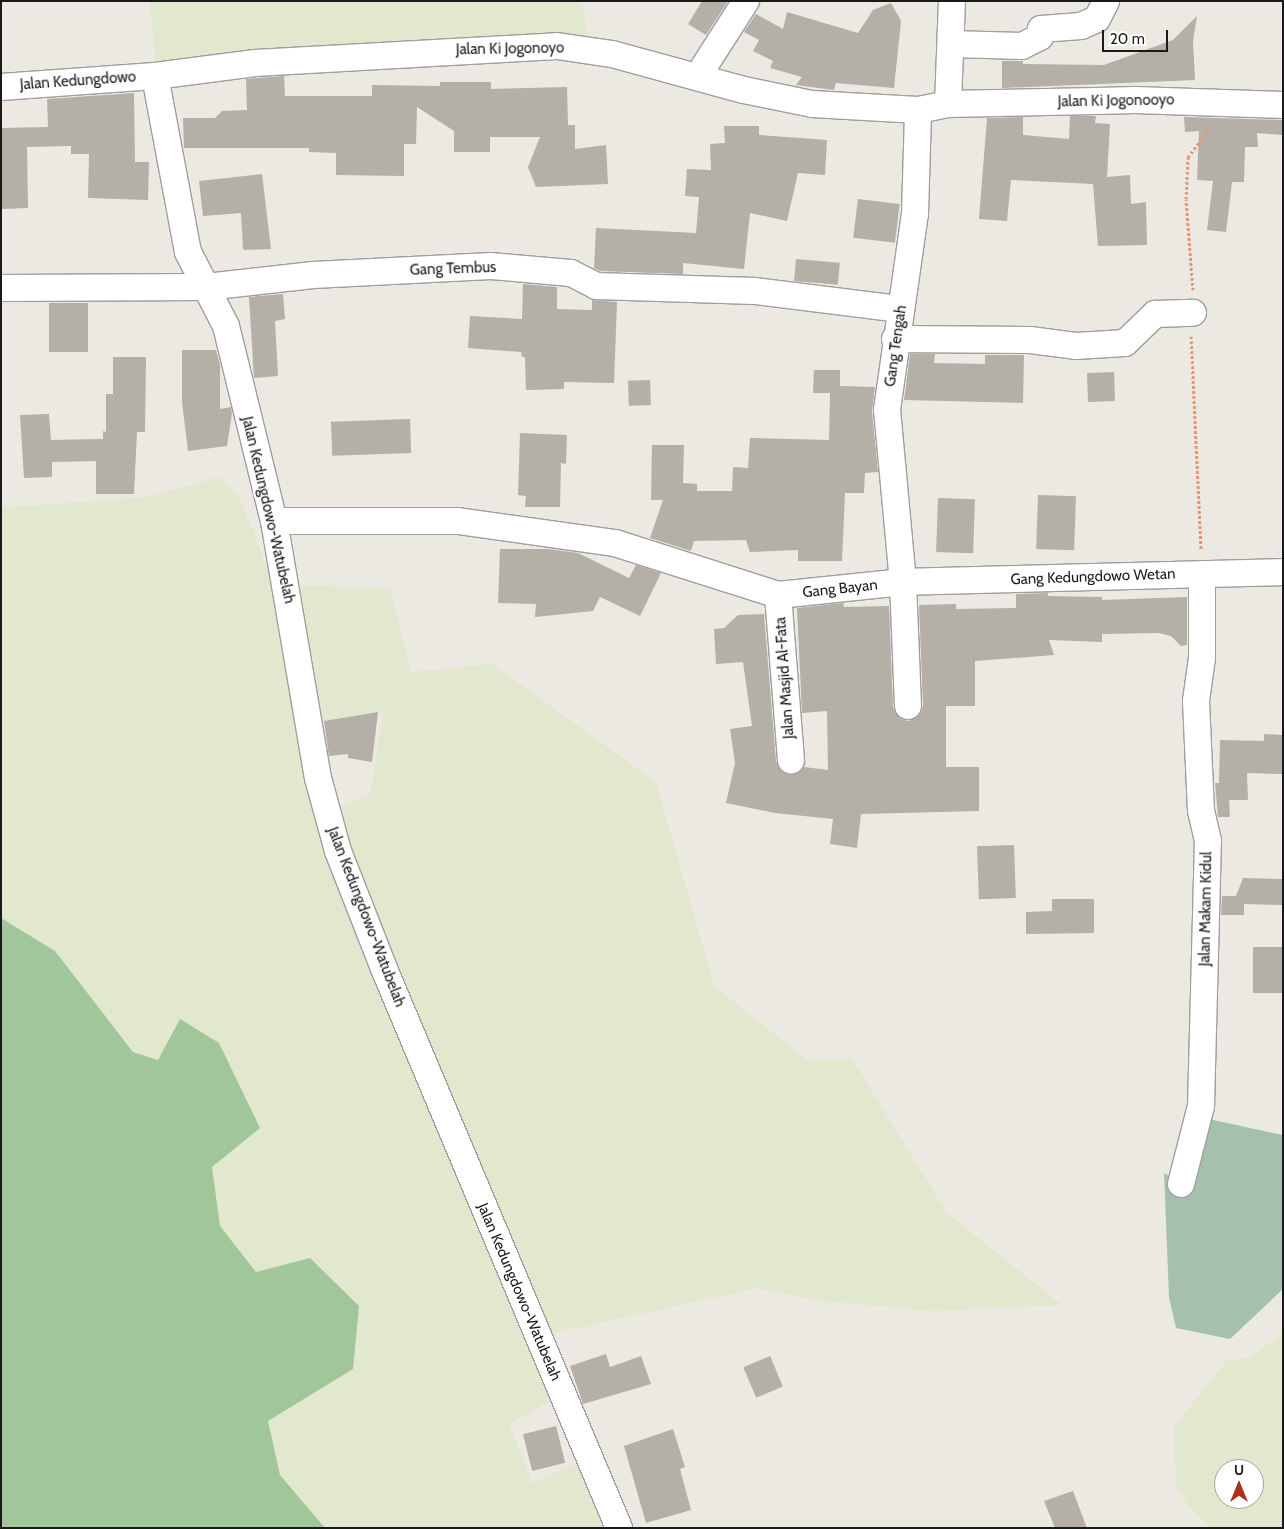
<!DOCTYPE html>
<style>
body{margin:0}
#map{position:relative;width:1284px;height:1529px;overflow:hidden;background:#ebe9e1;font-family:Cabin,sans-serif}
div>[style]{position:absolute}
.farmland>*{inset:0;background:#e2e8ce}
.forest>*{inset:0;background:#a0c69a}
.cemetery>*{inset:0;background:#a5c1ae}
.building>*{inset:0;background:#b4afa7;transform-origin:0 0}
.path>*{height:3px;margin-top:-1.5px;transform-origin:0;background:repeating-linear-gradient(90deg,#e89474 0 2.5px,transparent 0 5px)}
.roads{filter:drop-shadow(1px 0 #9e9e9e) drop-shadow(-1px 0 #9e9e9e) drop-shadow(0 1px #9e9e9e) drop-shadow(0 -1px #9e9e9e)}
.minor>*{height:26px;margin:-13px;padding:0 13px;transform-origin:13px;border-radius:13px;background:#fff}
span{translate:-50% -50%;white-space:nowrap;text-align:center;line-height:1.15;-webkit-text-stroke:5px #fff;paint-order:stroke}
.street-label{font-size:15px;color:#1a1a1a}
.frame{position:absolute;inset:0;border:2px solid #1a1a1a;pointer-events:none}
.north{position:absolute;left:1214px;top:1459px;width:50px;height:50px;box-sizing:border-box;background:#fff;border:1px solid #a3a3a3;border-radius:50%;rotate:0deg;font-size:14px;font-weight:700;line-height:20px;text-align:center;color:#1a1a1a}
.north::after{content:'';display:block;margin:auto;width:18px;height:22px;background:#ae3016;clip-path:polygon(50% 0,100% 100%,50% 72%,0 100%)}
.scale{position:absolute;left:1102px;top:30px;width:66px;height:22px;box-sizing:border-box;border:2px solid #1a1a1a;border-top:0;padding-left:6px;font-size:15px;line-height:18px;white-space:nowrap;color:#1a1a1a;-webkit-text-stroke:4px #fff;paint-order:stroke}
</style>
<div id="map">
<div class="farmland">
<div style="clip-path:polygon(149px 1px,578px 1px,584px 11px,587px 43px,157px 66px)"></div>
<div style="clip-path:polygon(219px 477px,239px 496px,268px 569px,302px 724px,321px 831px,344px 906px,553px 1399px,509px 1424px,533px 1483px,582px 1461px,609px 1528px,325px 1528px,280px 1475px,268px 1421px,353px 1369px,310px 1258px,256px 1272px,220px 1226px,212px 1167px,158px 1060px,133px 1051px,55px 951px,1px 918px,1px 508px,148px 497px)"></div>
<div style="clip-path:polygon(297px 586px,390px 588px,411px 672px,492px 664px,656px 782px,714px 986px,808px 1061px,852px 1059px,947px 1213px,1062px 1305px,933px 1311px,815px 1300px,757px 1288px,549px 1334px,347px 851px,340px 807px,371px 793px,383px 711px,323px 721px)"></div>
<div style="clip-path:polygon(evenodd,1283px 1334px,1283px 1528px,1210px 1528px,1188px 1505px,1176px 1487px,1174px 1427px,1226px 1361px,1250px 1357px,1283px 1334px,1224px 1469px,1254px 1469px,1254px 1499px,1224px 1499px,1224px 1469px)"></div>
</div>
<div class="forest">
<div style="clip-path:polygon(1px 918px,55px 951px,133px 1052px,158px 1060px,180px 1019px,219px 1043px,260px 1128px,212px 1167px,220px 1226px,256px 1272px,310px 1258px,359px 1306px,353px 1369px,268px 1421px,280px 1475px,325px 1528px,1px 1528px)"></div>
</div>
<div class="cemetery">
<div style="clip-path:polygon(1204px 1118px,1283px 1135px,1283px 1289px,1230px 1339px,1176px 1328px,1169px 1297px,1164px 1173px,1181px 1183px)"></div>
</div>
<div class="building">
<div style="clip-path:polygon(702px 1px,728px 1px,706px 35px,688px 24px)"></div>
<div style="clip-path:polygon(891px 3px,901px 21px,894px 88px,836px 83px,834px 90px,796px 85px,802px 77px,770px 68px,773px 61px,753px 51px,759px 40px,744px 32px,756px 14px,783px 29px,787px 12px,858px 33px,873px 10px)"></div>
<div style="clip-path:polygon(1197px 16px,1193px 41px,1195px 80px,1002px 88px,1002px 61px,1023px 61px,1023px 64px,1104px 65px,1173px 40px)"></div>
<div style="clip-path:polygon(284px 76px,285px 96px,372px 96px,372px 85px,440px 86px,440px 82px,491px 82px,491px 89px,567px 87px,568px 125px,575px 125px,575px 149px,606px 145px,608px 184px,536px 187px,528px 167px,540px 137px,490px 137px,490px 152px,454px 152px,454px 131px,417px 107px,416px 144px,404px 144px,404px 176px,336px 175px,336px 153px,309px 152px,309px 148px,184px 148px,183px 118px,215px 118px,222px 111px,247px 110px,246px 79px)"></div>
<div style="clip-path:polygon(134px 93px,135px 162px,149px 162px,148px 200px,88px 198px,89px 154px,71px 154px,71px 146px,27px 147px,28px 208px,1px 209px,1px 128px,48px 127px,47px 99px)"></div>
<div style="clip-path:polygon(1070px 116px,1096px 116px,1095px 123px,1110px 124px,1107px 177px,1130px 175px,1131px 204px,1146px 202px,1147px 245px,1098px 246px,1093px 184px,1011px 180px,1007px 221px,979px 219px,987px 118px,1023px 117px,1023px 135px,1069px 139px)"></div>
<div style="clip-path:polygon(1184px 117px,1283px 120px,1283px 135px,1257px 133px,1258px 147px,1245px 147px,1244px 182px,1232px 182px,1226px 232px,1207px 230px,1213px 181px,1197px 180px,1199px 131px,1185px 132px)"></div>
<div style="clip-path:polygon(724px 126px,759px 126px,759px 135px,827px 140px,825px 175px,798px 173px,787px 221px,750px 213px,744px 269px,683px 263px,683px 274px,600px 271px,594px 268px,596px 228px,696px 233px,699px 197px,685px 196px,687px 169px,711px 170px,710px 144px,725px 143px)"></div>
<div style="clip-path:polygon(262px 174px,271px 249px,245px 250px,243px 249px,241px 213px,203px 216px,199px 181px)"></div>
<div style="left:858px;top:199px;width:42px;height:39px;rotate:7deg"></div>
<div style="left:796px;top:259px;width:44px;height:22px;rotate:5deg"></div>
<div style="clip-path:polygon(523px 284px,557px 287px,557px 309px,592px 310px,592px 300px,617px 302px,614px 383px,564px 382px,564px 389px,526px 390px,525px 357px,522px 357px,521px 352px,468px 348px,470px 316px,522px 319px)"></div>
<div style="clip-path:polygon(283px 294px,285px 319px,275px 321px,278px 376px,254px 378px,249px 297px)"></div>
<div style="left:49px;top:303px;width:39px;height:49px"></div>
<div style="clip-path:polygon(182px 350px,216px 350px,220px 365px,220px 409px,231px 407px,232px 413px,227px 446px,188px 451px,182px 402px)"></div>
<div style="clip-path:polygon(910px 354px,935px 354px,934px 363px,985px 364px,985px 355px,1024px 355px,1023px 403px,904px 400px)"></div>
<div style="clip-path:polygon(113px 357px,146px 357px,145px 432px,137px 432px,134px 494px,96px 494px,96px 461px,52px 462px,52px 477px,24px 478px,20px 415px,49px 414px,51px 440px,103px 439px,103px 431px,106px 432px,106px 394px,113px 394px)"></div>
<div style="clip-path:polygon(814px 370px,840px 370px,840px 386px,875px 387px,872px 411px,878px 472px,865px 473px,864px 493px,845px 493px,842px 561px,798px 561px,798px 550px,750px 552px,746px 540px,694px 541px,691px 551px,650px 538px,663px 500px,651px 500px,652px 445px,684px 445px,683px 483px,697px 484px,697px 491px,732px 491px,733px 467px,748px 468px,750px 438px,829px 440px,830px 393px,813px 393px)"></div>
<div style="left:1114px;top:372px;width:29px;height:27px;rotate:88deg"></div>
<div style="left:650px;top:380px;width:25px;height:22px;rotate:88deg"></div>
<div style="left:410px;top:419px;width:34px;height:79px;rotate:88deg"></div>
<div style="clip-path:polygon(520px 433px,567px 435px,566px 464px,561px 463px,560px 507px,525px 507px,526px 496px,518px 495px)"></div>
<div style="left:1038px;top:495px;width:38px;height:54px;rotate:2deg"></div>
<div style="left:938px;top:498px;width:37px;height:54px;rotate:2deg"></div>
<div style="clip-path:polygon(500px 549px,548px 549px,578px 553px,629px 578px,636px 565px,661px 573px,640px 616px,600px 597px,593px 611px,535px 617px,536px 604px,498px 603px)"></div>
<div style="clip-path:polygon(1048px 593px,1048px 596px,1102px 597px,1102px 600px,1187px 597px,1187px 645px,1181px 646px,1171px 636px,1159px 633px,1102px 634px,1102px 642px,1049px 640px,1054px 655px,975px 661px,975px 706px,946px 706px,946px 767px,979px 767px,979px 811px,861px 814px,857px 848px,830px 844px,833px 819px,775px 813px,726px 803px,735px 763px,730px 729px,752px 726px,743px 662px,716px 664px,714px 629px,724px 628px,738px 615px,764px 614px,776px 761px,784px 773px,793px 775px,804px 767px,828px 770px,827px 711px,802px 713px,797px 608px,843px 603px,844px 607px,889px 606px,893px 707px,901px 719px,909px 721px,921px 713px,923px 705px,919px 605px,956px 604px,956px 609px,1016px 608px,1016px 594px)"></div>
<div style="clip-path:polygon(378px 712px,372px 762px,348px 758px,348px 754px,329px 756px,324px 721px)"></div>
<div style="clip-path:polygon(1264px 734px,1283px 735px,1283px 774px,1247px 773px,1248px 800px,1229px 800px,1230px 817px,1218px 817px,1215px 783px,1219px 783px,1220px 740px,1264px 741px)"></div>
<div style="left:1014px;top:845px;width:53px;height:37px;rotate:88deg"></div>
<div style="clip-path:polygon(1243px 878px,1283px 879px,1283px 905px,1244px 904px,1244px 915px,1221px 915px,1222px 896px,1236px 896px)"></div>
<div style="clip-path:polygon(1052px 899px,1094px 899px,1094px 933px,1026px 934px,1026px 912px,1052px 911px)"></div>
<div style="left:1283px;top:947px;width:46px;height:30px;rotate:90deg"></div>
<div style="clip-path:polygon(606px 1354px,610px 1367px,641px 1356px,651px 1384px,583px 1404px,570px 1366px)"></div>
<div style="left:770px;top:1356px;width:33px;height:29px;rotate:67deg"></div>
<div style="left:556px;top:1426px;width:38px;height:34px;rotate:76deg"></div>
<div style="clip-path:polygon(673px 1429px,685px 1467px,680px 1469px,691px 1510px,646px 1523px,624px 1446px)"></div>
<div style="clip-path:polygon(1073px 1491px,1087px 1528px,1055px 1528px,1044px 1501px)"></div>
</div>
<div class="path">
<div style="left:1193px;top:290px;width:91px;rotate:-94.4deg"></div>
<div style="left:1186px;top:199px;width:42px;rotate:-87.3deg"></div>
<div style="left:1188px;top:157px;width:30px;rotate:-53deg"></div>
<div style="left:1206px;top:133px;width:7px;rotate:-82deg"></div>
<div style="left:1191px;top:336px;width:214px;rotate:87.3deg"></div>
</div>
<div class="roads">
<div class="minor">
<div style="left:951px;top:44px;width:71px;rotate:1.6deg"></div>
<div style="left:1022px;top:46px;width:20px;rotate:-27deg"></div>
<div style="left:1040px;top:37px;width:8px;rotate:-83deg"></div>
<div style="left:1041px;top:29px;width:40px;rotate:-4.3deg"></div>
<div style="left:1081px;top:26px;width:17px;rotate:-24deg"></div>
<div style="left:1097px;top:19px;width:20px;rotate:-63deg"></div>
<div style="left:155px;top:76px;width:179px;rotate:79.4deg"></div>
<div style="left:188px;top:252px;width:83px;rotate:62.8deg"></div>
<div style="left:226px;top:326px;width:201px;rotate:76.2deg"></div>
<div style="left:274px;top:521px;width:261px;rotate:80.3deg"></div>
<div style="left:318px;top:778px;width:76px;rotate:74.7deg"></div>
<div style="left:338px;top:851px;width:129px;rotate:68.6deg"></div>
<div style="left:385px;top:971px;width:604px;rotate:67.21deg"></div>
<div style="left:698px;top:76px;width:89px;rotate:-57.4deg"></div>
<div style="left:1px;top:87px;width:154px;rotate:-4.1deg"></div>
<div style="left:155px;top:76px;width:101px;rotate:-7.4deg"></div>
<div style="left:255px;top:63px;width:302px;rotate:-3.2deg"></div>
<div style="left:557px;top:46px;width:56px;rotate:8.3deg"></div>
<div style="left:612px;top:54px;width:137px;rotate:15.3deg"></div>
<div style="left:744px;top:90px;width:69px;rotate:11.6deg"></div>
<div style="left:812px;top:104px;width:106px;rotate:3.2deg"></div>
<div style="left:918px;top:110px;width:31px;rotate:-11deg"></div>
<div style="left:948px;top:104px;width:187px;rotate:-1.2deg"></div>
<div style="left:1135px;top:100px;width:148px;rotate:1.9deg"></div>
<div style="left:948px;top:104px;width:103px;rotate:-87.8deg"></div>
<div style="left:1px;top:288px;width:205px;rotate:-0.3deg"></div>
<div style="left:206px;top:287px;width:108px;rotate:-6.4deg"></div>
<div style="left:313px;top:275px;width:178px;rotate:-2.9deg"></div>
<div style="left:491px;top:266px;width:80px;rotate:5deg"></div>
<div style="left:571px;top:273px;width:28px;rotate:27deg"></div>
<div style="left:596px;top:286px;width:159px;rotate:1.8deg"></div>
<div style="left:755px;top:291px;width:146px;rotate:7.1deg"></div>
<div style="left:895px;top:339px;width:135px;rotate:0.4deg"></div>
<div style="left:1030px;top:340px;width:46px;rotate:7.4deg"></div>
<div style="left:1076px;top:346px;width:49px;rotate:-3.5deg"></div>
<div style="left:1125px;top:343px;width:42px;rotate:-44deg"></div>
<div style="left:1155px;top:314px;width:38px;rotate:-2deg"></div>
<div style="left:274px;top:521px;width:184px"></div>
<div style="left:458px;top:521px;width:159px;rotate:8deg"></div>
<div style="left:615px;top:543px;width:171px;rotate:17.7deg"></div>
<div style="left:778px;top:595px;width:126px;rotate:-5.9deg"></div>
<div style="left:903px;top:582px;width:380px;rotate:-1.5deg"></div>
<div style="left:778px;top:595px;width:166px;rotate:85.5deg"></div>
<div style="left:908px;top:706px;width:124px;rotate:-92.3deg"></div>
<div style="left:903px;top:582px;width:173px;rotate:-95.3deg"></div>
<div style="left:887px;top:410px;width:198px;rotate:-81.9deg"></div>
<div style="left:915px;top:214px;width:104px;rotate:-88.3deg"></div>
<div style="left:1181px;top:1184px;width:81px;rotate:-75.6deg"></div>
<div style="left:1201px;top:1106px;width:265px;rotate:-88.5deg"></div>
<div style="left:1208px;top:841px;width:31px;rotate:-103deg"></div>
<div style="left:1201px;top:811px;width:110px;rotate:-92.6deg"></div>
<div style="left:1196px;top:701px;width:43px;rotate:-82.1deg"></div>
<div style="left:1202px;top:658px;width:84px;rotate:-90deg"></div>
</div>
</div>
<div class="street-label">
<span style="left:510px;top:49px;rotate:-1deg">Jalan Ki Jogonoyo</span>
<span style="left:78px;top:81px;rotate:-4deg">Jalan Kedungdowo</span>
<span style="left:1116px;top:101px;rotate:-1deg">Jalan Ki Jogonooyo</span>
<span style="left:453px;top:269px;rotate:-2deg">Gang Tembus</span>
<span style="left:896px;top:346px;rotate:-82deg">Gang Tengah</span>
<span style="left:268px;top:510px;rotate:77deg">Jalan Kedungdowo-Watubelah</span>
<span style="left:1093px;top:577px;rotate:-2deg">Gang Kedungdowo Wetan</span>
<span style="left:840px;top:589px;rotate:-6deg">Gang Bayan</span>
<span style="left:785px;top:678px;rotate:-94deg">Jalan Masjid Al-Fata</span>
<span style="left:1206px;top:909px;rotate:-89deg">Jalan Makam Kidul</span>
<span style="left:366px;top:917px;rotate:69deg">Jalan Kedungdowo-Watubelah</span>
<span style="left:519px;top:1292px;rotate:67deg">Jalan Kedungdowo-Watubelah</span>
</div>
<div class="frame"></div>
<div class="north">U</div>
<div class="scale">20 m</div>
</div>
